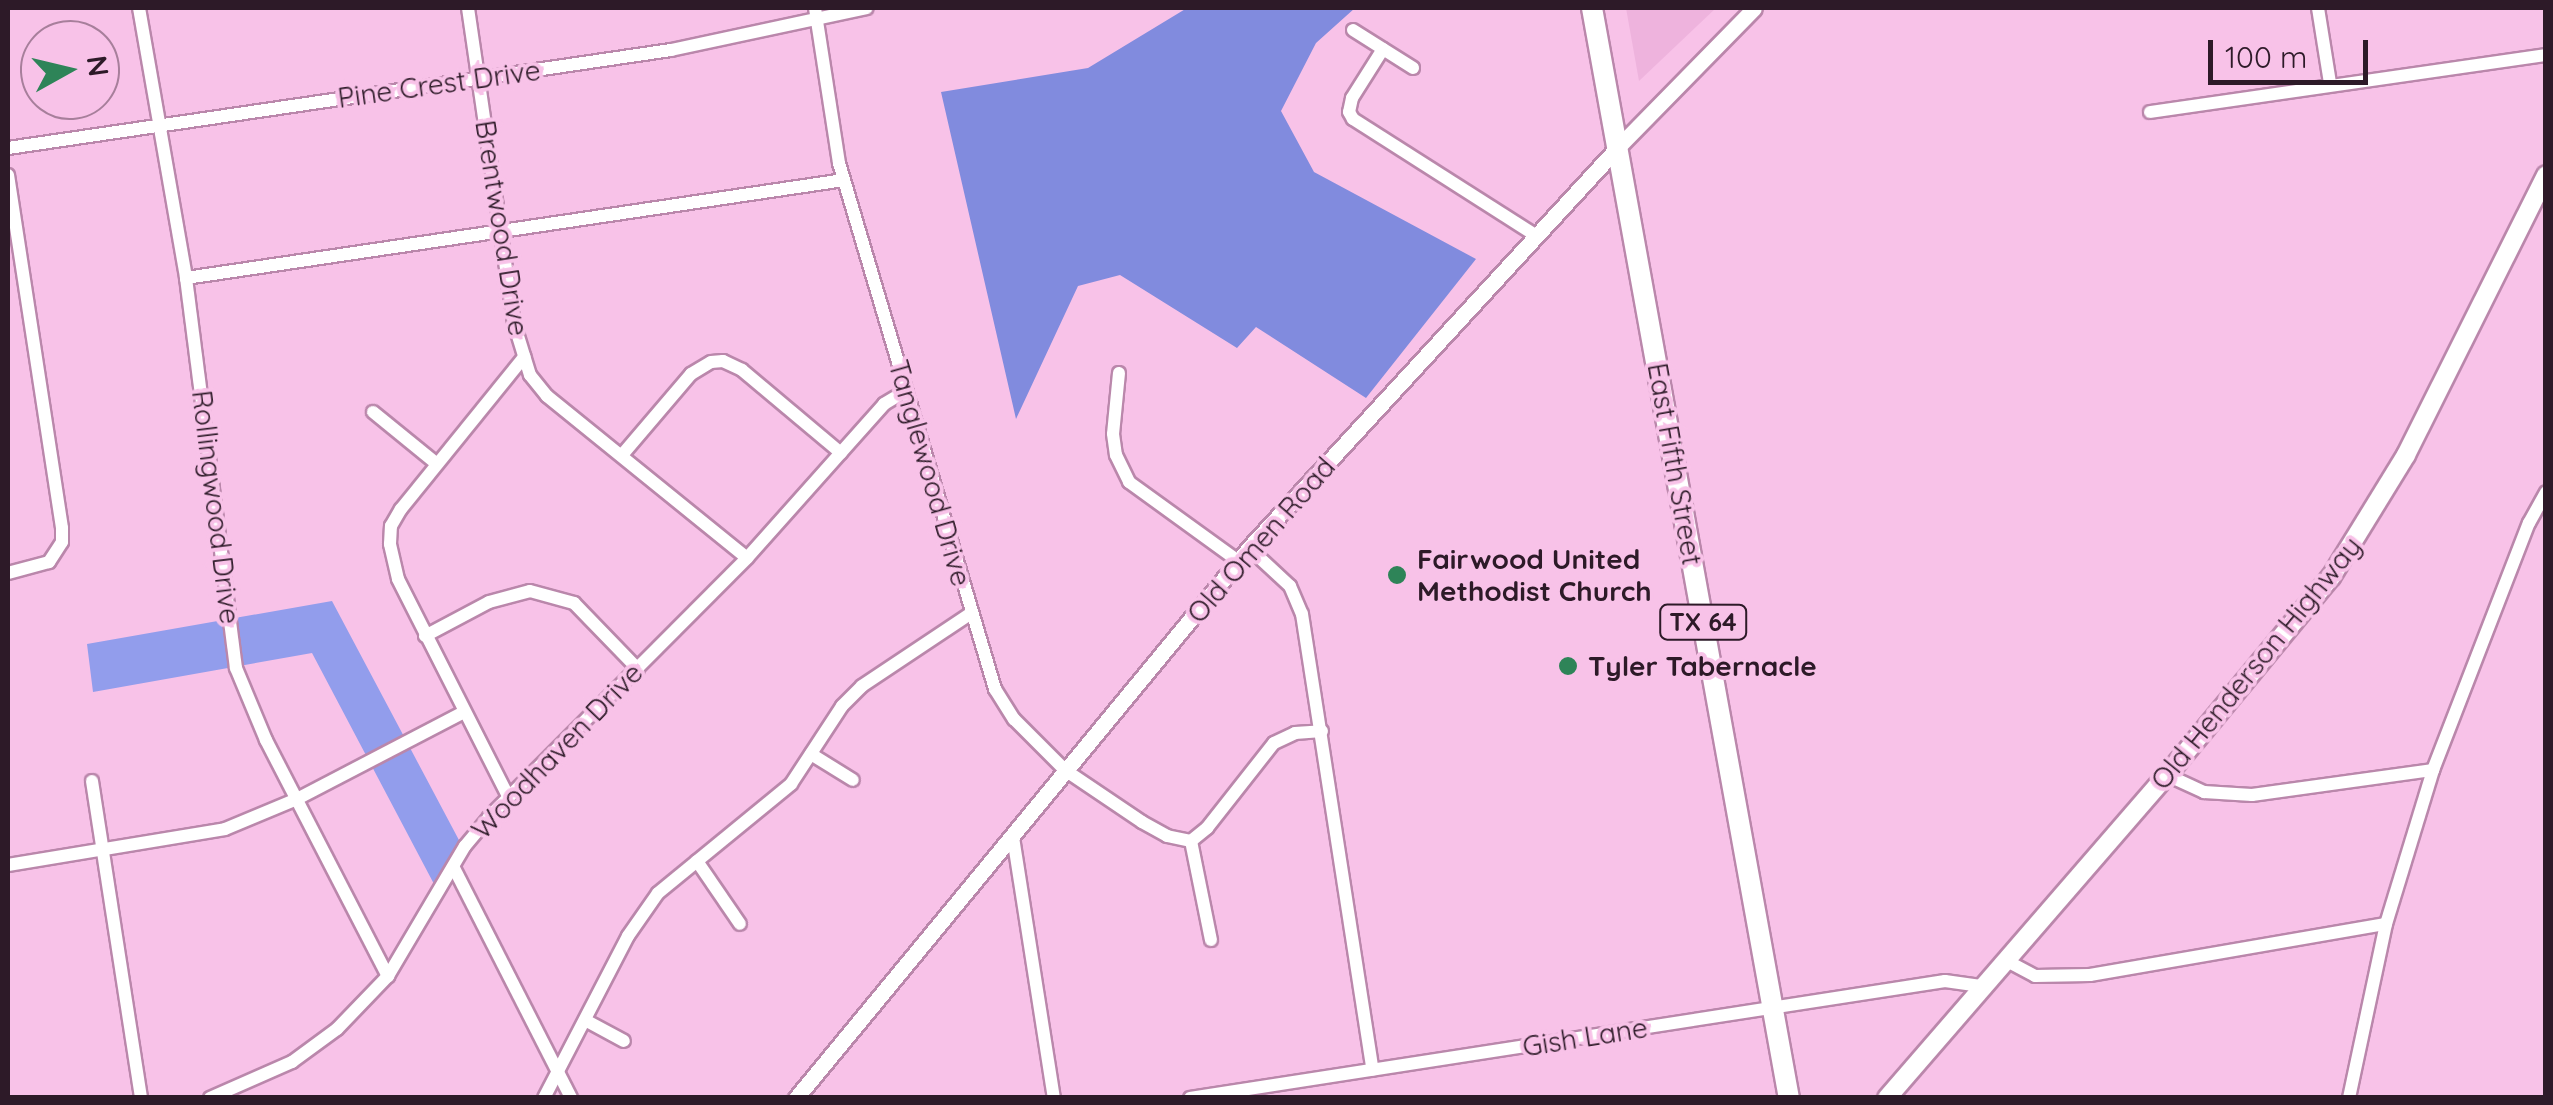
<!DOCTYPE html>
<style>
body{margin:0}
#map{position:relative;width:2553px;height:1105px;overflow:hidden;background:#f8c2e8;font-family:Quicksand,sans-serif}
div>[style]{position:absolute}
.built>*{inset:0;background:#eeb3dd}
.green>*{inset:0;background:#929dec}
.forest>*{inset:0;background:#818bde}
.roads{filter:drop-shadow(2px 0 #ba87ab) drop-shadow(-2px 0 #ba87ab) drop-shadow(0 2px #ba87ab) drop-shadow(0 -2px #ba87ab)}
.minor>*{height:12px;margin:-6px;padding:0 6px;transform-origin:6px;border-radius:6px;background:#fff}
.tertiary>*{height:15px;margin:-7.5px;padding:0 7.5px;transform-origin:7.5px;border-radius:7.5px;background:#fff}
.secondary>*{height:18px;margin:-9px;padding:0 9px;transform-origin:9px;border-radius:9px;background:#fff}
.primary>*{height:20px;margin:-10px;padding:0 10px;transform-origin:10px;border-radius:10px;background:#fff}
.dots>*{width:28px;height:28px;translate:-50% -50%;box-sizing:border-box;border:5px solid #f8c2e8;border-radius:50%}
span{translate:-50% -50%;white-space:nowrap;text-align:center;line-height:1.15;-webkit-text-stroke:8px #f8c2e8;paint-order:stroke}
.shield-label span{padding:2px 8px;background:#f8c2e8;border:2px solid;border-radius:8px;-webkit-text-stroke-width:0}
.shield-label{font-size:25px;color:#2d1a28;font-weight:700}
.street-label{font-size:28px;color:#2d1a28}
.poi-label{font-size:28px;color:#2d1a28;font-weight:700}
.left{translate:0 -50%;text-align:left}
.frame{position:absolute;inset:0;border:10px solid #2d1a28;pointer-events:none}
.north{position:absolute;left:20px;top:20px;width:100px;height:100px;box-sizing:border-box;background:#f8c2e8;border:2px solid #a77f9b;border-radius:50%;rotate:82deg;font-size:28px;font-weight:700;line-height:40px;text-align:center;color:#2d1a28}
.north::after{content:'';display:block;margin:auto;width:35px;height:45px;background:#2e8458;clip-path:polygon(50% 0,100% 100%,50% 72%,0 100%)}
.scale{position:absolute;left:2208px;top:40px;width:160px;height:45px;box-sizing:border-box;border:5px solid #2d1a28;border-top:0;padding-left:12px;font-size:30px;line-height:35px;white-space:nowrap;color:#2d1a28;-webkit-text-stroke:8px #f8c2e8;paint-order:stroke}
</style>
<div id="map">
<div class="built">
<div style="clip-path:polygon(1626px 8px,1716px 8px,1639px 81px)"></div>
</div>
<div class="green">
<div style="clip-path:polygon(332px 601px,460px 842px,434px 884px,312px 653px,93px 692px,87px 644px)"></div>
</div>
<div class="forest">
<div style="clip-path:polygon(1187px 8px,1355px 8px,1316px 43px,1281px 111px,1314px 172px,1476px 259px,1366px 398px,1256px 327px,1237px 348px,1120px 275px,1078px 286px,1016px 419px,941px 92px,1088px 68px)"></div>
</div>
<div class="roads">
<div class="minor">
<div style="left:139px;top:8px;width:274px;rotate:80.1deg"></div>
<div style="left:186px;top:278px;width:393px;rotate:82.7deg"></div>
<div style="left:236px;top:668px;width:78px;rotate:67.4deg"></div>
<div style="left:266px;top:740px;width:266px;rotate:62.7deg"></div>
<div style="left:468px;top:8px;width:318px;rotate:81.7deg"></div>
<div style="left:514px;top:323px;width:54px;rotate:72.9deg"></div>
<div style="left:530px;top:375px;width:27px;rotate:51deg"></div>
<div style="left:547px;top:396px;width:257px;rotate:39deg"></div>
<div style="left:815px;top:8px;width:157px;rotate:81.2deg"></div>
<div style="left:839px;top:163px;width:549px;rotate:73.48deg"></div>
<div style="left:995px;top:689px;width:36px;rotate:58deg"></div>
<div style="left:1014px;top:719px;width:72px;rotate:45deg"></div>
<div style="left:1065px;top:770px;width:93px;rotate:34deg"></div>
<div style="left:1142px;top:822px;width:29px;rotate:29deg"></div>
<div style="left:1167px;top:836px;width:25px;rotate:12deg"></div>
<div style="left:2318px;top:8px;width:76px;rotate:80.9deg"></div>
<div style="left:1353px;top:30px;width:71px;rotate:32.3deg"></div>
<div style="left:1383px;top:49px;width:58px;rotate:122.3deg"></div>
<div style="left:1352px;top:98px;width:14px;rotate:102deg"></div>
<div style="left:1349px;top:112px;width:8px;rotate:60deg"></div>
<div style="left:1353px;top:119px;width:218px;rotate:32.5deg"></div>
<div style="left:2150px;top:112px;width:400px;rotate:-8.2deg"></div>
<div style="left:8px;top:148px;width:670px;rotate:-8.41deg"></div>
<div style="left:671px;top:50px;width:200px;rotate:-12.1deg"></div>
<div style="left:8px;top:175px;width:357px;rotate:81.3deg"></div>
<div style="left:62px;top:528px;width:14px;rotate:90deg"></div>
<div style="left:62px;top:542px;width:24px;rotate:123deg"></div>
<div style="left:49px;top:562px;width:42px;rotate:165deg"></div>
<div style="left:186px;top:278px;width:665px;rotate:-8.47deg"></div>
<div style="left:1119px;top:373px;width:61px;rotate:95.6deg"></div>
<div style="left:1113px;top:434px;width:21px;rotate:82deg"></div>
<div style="left:1116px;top:455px;width:30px;rotate:64deg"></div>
<div style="left:1129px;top:482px;width:135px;rotate:35.9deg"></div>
<div style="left:373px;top:412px;width:82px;rotate:39.1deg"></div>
<div style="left:622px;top:455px;width:106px;rotate:-49.6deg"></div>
<div style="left:691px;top:374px;width:23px;rotate:-31deg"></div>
<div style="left:711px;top:362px;width:12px;rotate:-5deg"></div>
<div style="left:723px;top:361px;width:21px;rotate:25deg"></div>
<div style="left:742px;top:370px;width:129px;rotate:40deg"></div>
<div style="left:1249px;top:548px;width:56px;rotate:42.8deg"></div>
<div style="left:1290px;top:586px;width:30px;rotate:67deg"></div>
<div style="left:1302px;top:614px;width:461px;rotate:81.2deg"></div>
<div style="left:425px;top:636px;width:72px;rotate:-28deg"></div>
<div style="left:489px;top:602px;width:42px;rotate:-15deg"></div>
<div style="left:530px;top:591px;width:46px;rotate:15.3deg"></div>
<div style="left:574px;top:603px;width:92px;rotate:45.9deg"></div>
<div style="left:811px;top:754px;width:49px;rotate:31.8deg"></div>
<div style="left:2167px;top:775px;width:41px;rotate:24.7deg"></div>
<div style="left:2204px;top:792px;width:48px;rotate:3.6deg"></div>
<div style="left:2252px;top:795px;width:183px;rotate:-7.9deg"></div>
<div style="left:92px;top:781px;width:321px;rotate:81.2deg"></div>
<div style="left:508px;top:796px;width:243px;rotate:-116.9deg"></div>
<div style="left:398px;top:579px;width:36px;rotate:-103deg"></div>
<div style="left:390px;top:544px;width:18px;rotate:-87deg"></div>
<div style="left:391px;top:526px;width:20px;rotate:-60deg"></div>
<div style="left:401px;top:509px;width:196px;rotate:-51deg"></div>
<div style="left:1013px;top:837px;width:264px;rotate:81.1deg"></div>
<div style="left:1191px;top:841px;width:21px;rotate:-39deg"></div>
<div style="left:1207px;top:828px;width:108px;rotate:-51.8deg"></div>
<div style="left:1274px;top:743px;width:23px;rotate:-25deg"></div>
<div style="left:1295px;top:733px;width:27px;rotate:-4deg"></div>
<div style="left:1191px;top:841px;width:101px;rotate:78.6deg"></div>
<div style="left:697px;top:861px;width:76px;rotate:55.7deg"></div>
<div style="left:8px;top:865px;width:220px;rotate:-9.4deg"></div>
<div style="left:225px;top:829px;width:78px;rotate:-22.6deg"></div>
<div style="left:297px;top:799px;width:188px;rotate:-27.5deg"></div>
<div style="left:454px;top:868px;width:258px;rotate:63deg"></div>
<div style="left:2007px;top:961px;width:32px;rotate:28deg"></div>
<div style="left:2035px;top:976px;width:55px;rotate:-1deg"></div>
<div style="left:2090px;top:975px;width:300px;rotate:-9.8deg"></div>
<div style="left:585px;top:1020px;width:44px;rotate:28.3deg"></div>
<div style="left:210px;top:1098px;width:90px;rotate:-23.7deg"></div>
<div style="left:292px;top:1062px;width:56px;rotate:-36.3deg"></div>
<div style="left:337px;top:1029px;width:74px;rotate:-46.1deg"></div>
<div style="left:388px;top:976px;width:151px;rotate:-59.4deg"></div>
<div style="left:465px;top:846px;width:38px;rotate:-50deg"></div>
<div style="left:489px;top:817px;width:366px;rotate:-45.1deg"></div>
<div style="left:747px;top:558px;width:206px;rotate:-48.3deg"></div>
<div style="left:884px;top:404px;width:26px;rotate:-31deg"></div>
<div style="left:544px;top:1098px;width:182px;rotate:-62.6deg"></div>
<div style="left:628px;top:936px;width:52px;rotate:-55.1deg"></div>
<div style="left:658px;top:893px;width:172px;rotate:-39.3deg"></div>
<div style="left:791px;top:784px;width:93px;rotate:-56.8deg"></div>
<div style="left:842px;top:706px;width:28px;rotate:-45deg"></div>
<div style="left:862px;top:686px;width:130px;rotate:-33.7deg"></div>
<div style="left:1190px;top:1098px;width:764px;rotate:-8.81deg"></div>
<div style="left:1945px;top:981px;width:36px;rotate:8deg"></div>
<div style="left:2349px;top:1098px;width:178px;rotate:-78deg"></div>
<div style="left:2386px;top:924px;width:161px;rotate:-73deg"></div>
<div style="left:2433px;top:770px;width:265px;rotate:-68.8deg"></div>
<div style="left:2529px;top:523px;width:35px;rotate:-61deg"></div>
</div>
<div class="tertiary">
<div style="left:796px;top:1098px;width:713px;rotate:-50.52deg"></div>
<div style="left:1249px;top:548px;width:545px;rotate:-47.38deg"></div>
<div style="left:1618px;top:147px;width:194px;rotate:-45.6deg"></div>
</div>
<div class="secondary">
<div style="left:1887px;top:1098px;width:427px;rotate:-49.1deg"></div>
<div style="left:2167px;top:775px;width:257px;rotate:-50.4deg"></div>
<div style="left:2331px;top:577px;width:143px;rotate:-58.4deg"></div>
<div style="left:2406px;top:455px;width:313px;rotate:-63.4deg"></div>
</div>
<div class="primary">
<div style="left:1592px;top:8px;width:1108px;rotate:79.76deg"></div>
</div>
</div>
<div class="dots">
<div style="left:1397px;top:575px;background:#2e8458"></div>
<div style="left:1568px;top:666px;background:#2e8458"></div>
</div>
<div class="shield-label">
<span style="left:1703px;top:622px">TX 64</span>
</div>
<div class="street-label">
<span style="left:439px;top:84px;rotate:-8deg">Pine Crest Drive</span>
<span style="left:502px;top:228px;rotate:81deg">Brentwood Drive</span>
<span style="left:1675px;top:464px;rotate:80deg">East Fifth Street</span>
<span style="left:930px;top:473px;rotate:74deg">Tanglewood Drive</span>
<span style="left:216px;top:507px;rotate:83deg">Rollingwood Drive</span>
<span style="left:1261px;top:540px;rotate:-49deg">Old Omen Road</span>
<span style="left:2256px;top:663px;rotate:-51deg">Old Henderson Highway</span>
<span style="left:557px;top:751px;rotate:-46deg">Woodhaven Drive</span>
<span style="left:1585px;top:1037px;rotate:-9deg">Gish Lane</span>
</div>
<div class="poi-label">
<span class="left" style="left:1417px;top:575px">Fairwood United<br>Methodist Church</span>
<span class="left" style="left:1588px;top:666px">Tyler Tabernacle</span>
</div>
<div class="frame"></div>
<div class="north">N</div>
<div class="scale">100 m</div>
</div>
